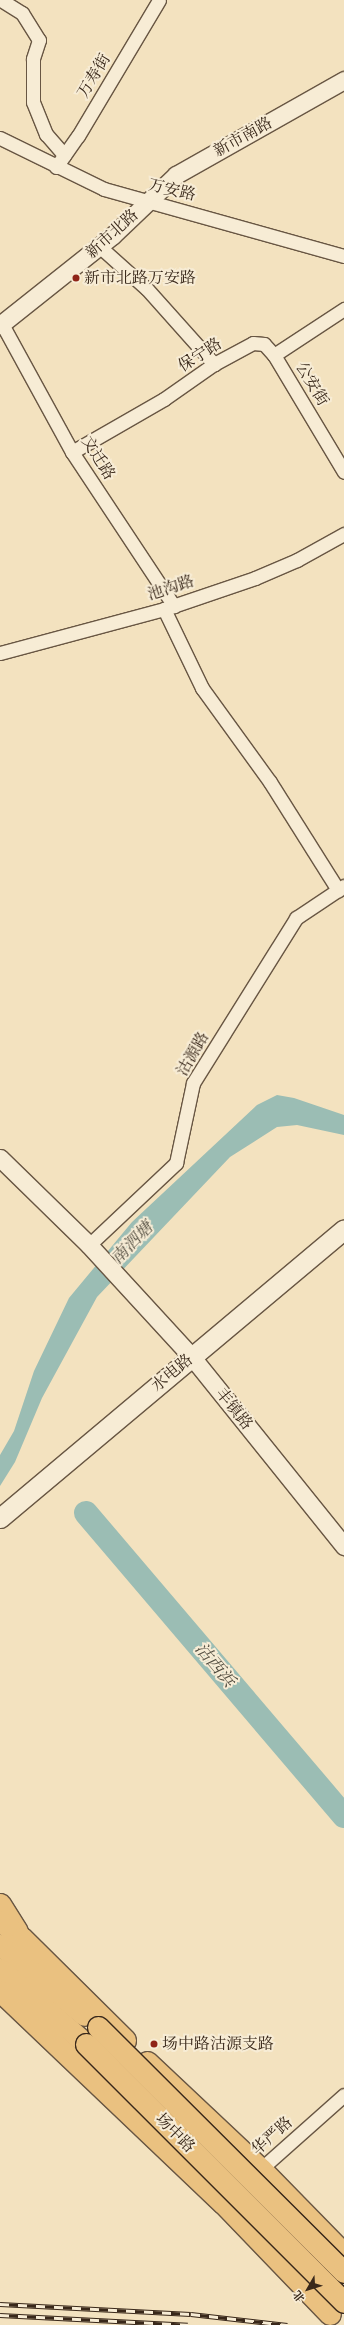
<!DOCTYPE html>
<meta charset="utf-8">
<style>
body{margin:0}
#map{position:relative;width:344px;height:2325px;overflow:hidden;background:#f3e2bf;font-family:"EB Garamond","Noto Serif SC",serif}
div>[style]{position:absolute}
.water>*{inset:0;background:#9bbdb4}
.river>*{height:24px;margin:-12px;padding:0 12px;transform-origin:12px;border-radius:12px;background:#9bbdb4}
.roads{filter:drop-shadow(1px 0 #685643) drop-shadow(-1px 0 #685643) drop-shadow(0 1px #685643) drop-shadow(0 -1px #685643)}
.minor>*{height:13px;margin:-6.5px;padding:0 6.5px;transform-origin:6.5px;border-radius:6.5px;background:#f7ecd5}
.tertiary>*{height:17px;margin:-8.5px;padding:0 8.5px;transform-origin:8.5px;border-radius:8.5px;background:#f7ecd5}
.secondary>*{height:19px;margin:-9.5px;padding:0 9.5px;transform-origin:9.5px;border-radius:9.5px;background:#f7ecd5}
.primary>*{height:21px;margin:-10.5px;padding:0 10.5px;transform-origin:10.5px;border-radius:10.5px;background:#eac180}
.rail>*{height:4.5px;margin-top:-2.25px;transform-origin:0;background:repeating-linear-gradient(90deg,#f7ecd5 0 9px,#39281a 0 18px);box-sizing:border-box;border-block:1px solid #39281a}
.bridges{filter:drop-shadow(1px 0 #39281a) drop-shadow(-1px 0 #39281a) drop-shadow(0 1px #39281a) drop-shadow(0 -1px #39281a)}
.primary-bridge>*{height:21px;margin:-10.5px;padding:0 10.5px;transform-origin:10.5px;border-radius:10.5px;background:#eac180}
.dots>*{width:11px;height:11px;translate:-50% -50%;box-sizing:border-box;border:2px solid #f7ecd5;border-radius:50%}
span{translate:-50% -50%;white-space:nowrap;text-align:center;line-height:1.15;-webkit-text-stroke:4px #f7ecd5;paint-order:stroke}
.street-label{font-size:16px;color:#39281a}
.poi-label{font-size:16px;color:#39281a}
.left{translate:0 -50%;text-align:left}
.water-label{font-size:17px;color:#524d40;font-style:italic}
.north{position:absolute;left:288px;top:2269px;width:40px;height:40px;-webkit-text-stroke:3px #f7ecd5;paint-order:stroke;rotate:231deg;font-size:11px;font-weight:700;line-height:16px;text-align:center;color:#39281a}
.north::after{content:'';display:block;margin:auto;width:14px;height:18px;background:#39281a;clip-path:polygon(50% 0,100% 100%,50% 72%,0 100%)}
</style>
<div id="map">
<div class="water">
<div style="clip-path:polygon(277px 1095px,294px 1098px,344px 1115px,344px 1135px,297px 1125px,277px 1127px,230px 1157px,97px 1297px,42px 1398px,15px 1462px,0 1486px,0 1455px,14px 1431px,34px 1371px,69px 1298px,132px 1222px,257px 1105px)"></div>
</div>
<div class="river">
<div style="left:86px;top:1513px;width:398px;rotate:49.6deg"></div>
</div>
<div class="roads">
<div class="minor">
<div style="left:1px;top:0;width:25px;rotate:32deg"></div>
<div style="left:22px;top:13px;width:32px;rotate:58deg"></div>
<div style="left:39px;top:40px;width:20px;rotate:108deg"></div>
<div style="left:33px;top:59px;width:43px;rotate:90deg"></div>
<div style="left:33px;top:102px;width:35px;rotate:68deg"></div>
<div style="left:46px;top:134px;width:28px;rotate:49deg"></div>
<div style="left:0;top:138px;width:116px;rotate:26.1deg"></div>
<div style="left:104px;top:189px;width:249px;rotate:15.6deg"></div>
<div style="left:56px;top:167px;width:38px;rotate:-55deg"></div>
<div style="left:78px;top:136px;width:158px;rotate:-59.2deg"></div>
<div style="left:99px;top:246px;width:64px;rotate:41.9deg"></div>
<div style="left:147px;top:289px;width:101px;rotate:48.2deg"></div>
<div style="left:2px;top:324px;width:146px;rotate:61.3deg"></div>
<div style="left:72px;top:452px;width:185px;rotate:56.5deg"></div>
<div style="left:274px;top:355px;width:84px;rotate:-33.3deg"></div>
<div style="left:72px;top:452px;width:106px;rotate:-29.9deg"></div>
<div style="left:164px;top:399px;width:61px;rotate:-35deg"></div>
<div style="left:214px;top:364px;width:44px;rotate:-28.3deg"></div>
<div style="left:253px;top:343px;width:11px;rotate:5deg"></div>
<div style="left:264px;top:344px;width:15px;rotate:48deg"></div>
<div style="left:274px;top:355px;width:136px;rotate:59.1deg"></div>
<div style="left:164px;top:609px;width:88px;rotate:64.3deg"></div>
<div style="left:202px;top:688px;width:116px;rotate:54.1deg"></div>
<div style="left:270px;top:782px;width:128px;rotate:57.8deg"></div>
<div style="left:0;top:653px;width:170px;rotate:-15deg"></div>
<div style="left:164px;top:609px;width:96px;rotate:-18.8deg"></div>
<div style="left:255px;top:578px;width:46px;rotate:-23.2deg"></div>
<div style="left:297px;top:560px;width:54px;rotate:-29deg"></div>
<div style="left:89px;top:1245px;width:120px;rotate:-43.3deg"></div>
<div style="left:176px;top:1163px;width:82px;rotate:-78deg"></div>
<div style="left:193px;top:1083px;width:195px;rotate:-58deg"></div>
<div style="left:296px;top:918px;width:58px;rotate:-33.7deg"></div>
<div style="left:255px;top:2174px;width:119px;rotate:-41.6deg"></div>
</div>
<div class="tertiary">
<div style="left:0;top:325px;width:144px;rotate:-38.5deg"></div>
<div style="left:113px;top:235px;width:87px;rotate:-43.6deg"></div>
<div style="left:176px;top:175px;width:193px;rotate:-29.5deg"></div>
<div style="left:0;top:1158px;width:124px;rotate:44.3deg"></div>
<div style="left:89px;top:1245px;width:152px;rotate:47.4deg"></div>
<div style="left:192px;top:1357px;width:243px;rotate:51.2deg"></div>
</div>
<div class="secondary">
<div style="left:0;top:1518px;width:449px;rotate:-40deg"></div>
</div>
<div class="primary">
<div style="left:0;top:1904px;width:32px;rotate:58deg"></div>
<div style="left:0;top:1921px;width:28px;rotate:38deg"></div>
<div style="left:22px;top:1938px;width:145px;rotate:44.7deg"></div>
<div style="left:0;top:1945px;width:109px;rotate:39.8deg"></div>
<div style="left:0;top:1969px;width:114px;rotate:41.1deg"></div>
<div style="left:0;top:1991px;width:308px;rotate:43.6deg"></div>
<div style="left:223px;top:2203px;width:154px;rotate:46.1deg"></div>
<div style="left:147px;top:2062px;width:156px;rotate:43.2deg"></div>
<div style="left:261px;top:2169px;width:119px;rotate:45.7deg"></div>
</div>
</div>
<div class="rail">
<div style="left:0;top:2304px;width:191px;rotate:3deg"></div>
<div style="left:191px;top:2314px;width:97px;rotate:6.5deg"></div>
<div style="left:0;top:2315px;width:188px;rotate:3deg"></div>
</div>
<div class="bridges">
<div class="primary-bridge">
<div style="left:98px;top:2027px;width:347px;rotate:44.9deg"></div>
<div style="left:86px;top:2044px;width:365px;rotate:45deg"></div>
</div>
</div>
<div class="dots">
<div style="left:76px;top:278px;background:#8f2418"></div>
<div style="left:154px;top:2044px;background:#8f2418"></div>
</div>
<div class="street-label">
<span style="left:94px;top:76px;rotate:-59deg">万寿街</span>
<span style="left:243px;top:137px;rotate:-29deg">新市南路</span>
<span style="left:172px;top:190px;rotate:13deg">万安路</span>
<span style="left:112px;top:234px;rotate:-42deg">新市北路</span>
<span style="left:200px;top:355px;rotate:-33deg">保宁路</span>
<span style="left:312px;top:384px;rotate:59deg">公安街</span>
<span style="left:98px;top:458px;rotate:58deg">文迁路</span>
<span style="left:171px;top:588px;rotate:-18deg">池沟路</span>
<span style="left:193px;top:1054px;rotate:-60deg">沽源路</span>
<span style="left:172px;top:1373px;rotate:-40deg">水电路</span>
<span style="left:234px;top:1409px;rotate:51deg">丰镇路</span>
<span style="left:175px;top:2133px;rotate:45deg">场中路</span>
<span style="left:272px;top:2136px;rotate:-42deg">华严路</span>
</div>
<div class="poi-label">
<span class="left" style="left:84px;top:278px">新市北路万安路</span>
<span class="left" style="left:162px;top:2044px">场中路沽源支路</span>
</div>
<div class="water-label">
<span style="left:132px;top:1243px;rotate:-46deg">南泗塘</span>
<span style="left:215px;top:1665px;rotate:50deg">沽西浜</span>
</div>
<div class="north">北</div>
</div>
